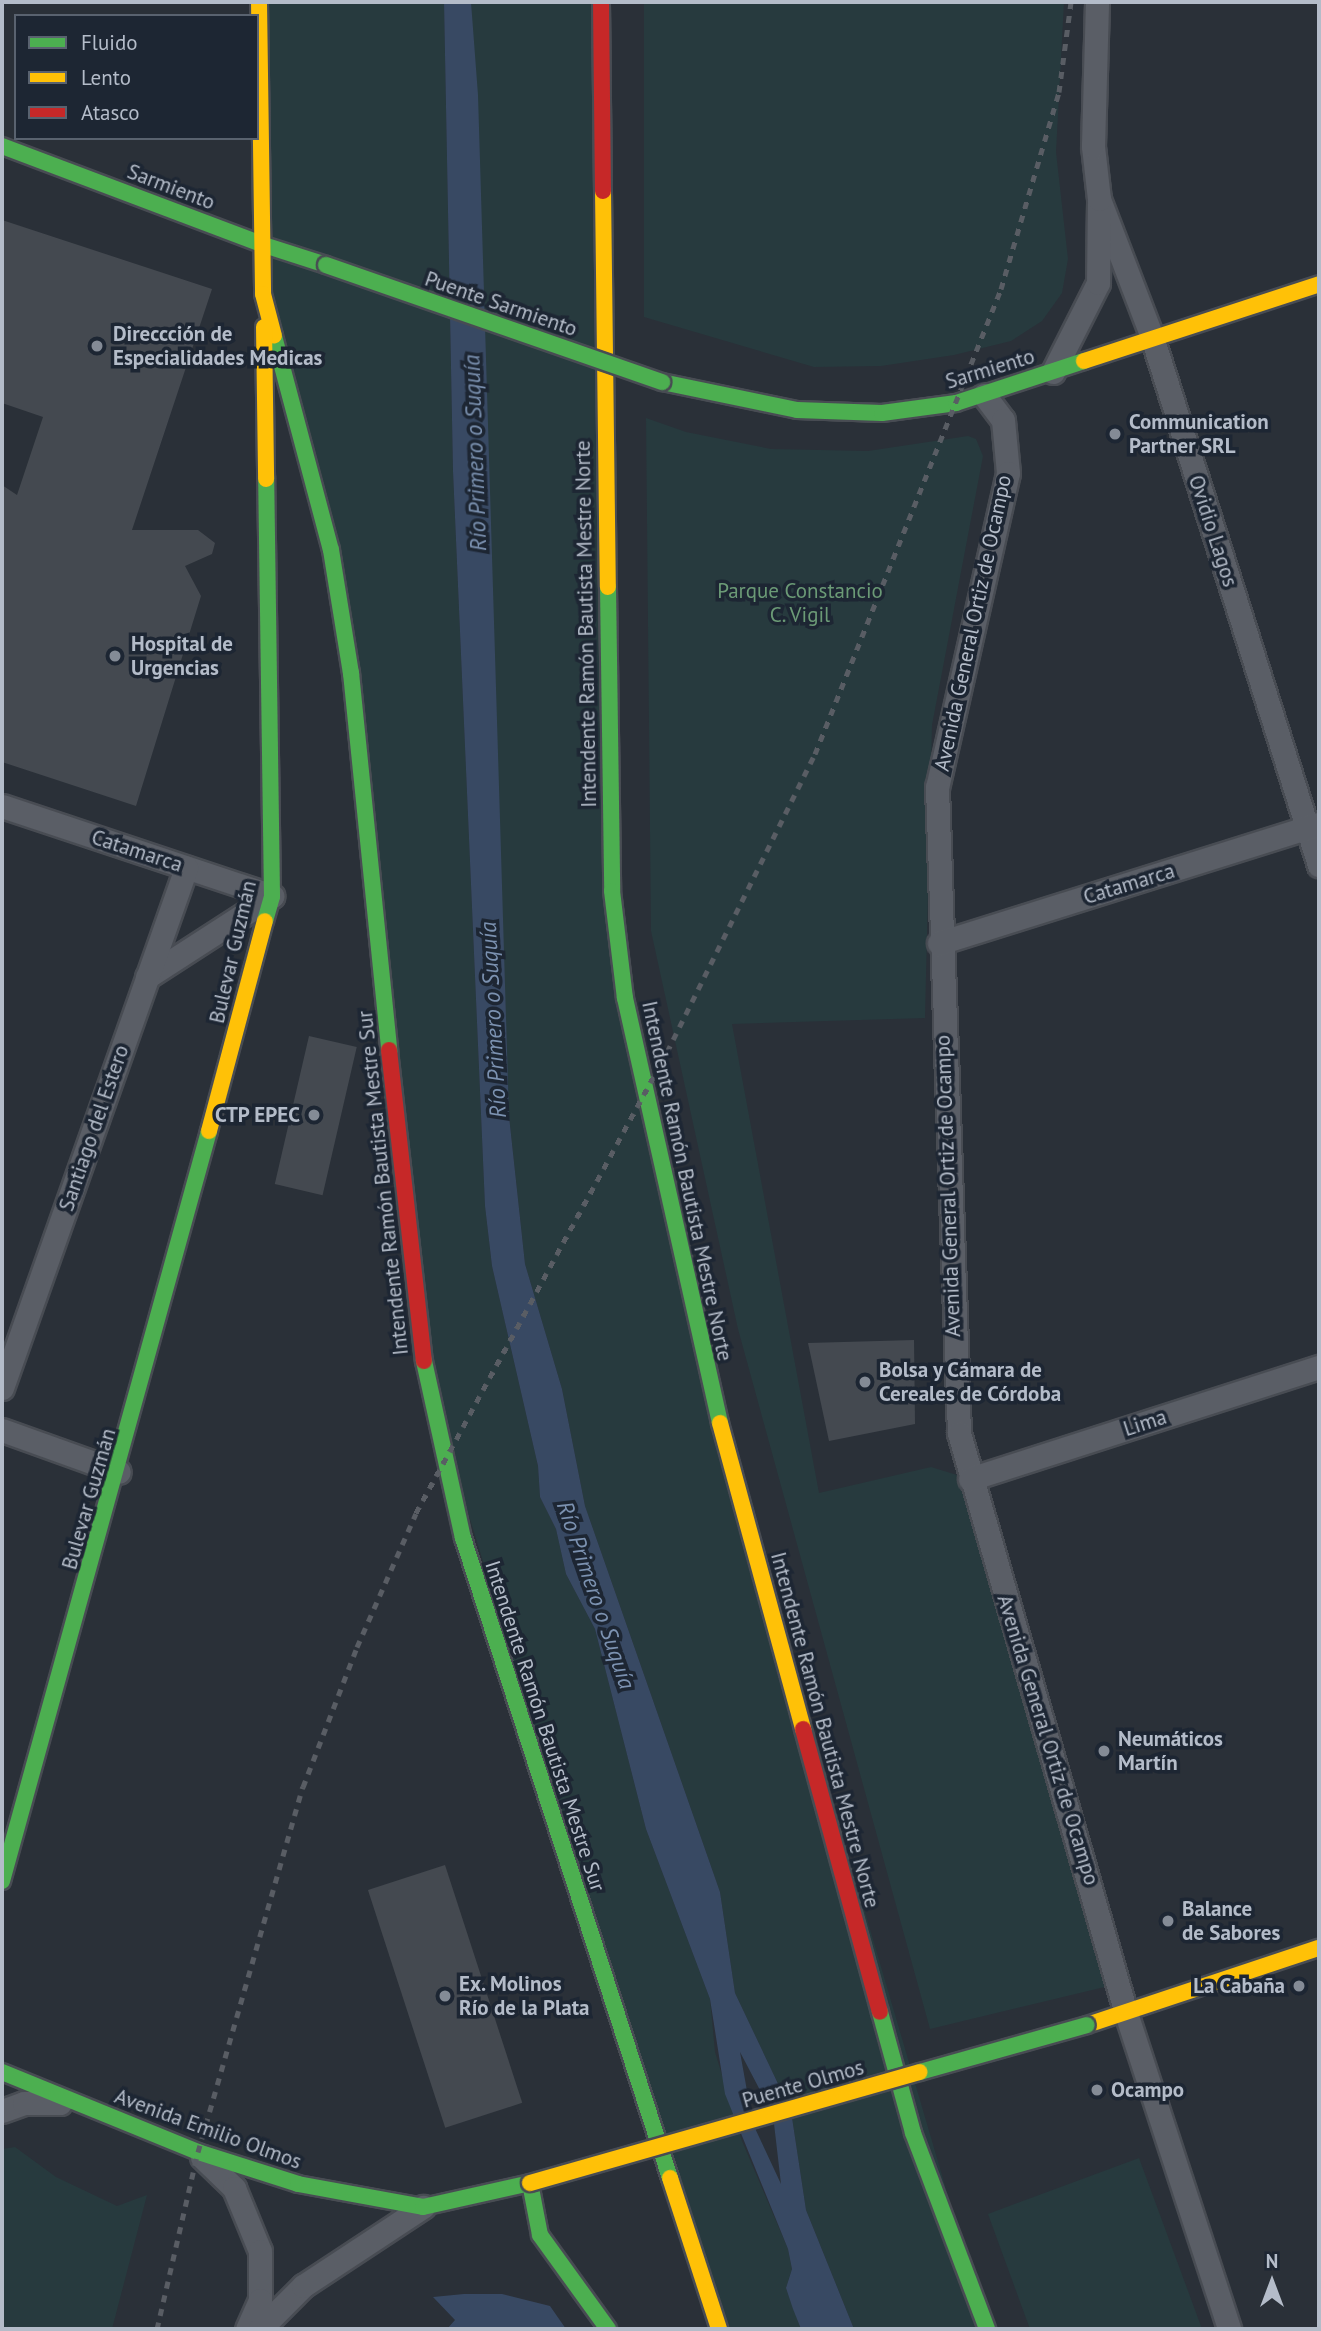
<!DOCTYPE html>
<meta charset="utf-8">
<style>
body{margin:0}
#map{position:relative;width:1321px;height:2331px;overflow:hidden;background:#2a3038;font-family:"PT Sans",sans-serif}
div>[style]{position:absolute}
.green>*{inset:0;background:#273a3e}
.water>*{inset:0;background:#384963}
.building>*{inset:0;background:#444950;transform-origin:0 0}
.roads{filter:drop-shadow(2px 0 #484c53) drop-shadow(-2px 0 #484c53) drop-shadow(0 2px #484c53) drop-shadow(0 -2px #484c53)}
.street>*{height:23px;margin:-11.5px;padding:0 11.5px;transform-origin:11.5px;border-radius:11.5px;background:#5a5e66}
.fast>*{height:16px;margin:-8px;padding:0 8px;transform-origin:8px;border-radius:8px;background:#4caf50}
.slow>*{height:16px;margin:-8px;padding:0 8px;transform-origin:8px;border-radius:8px;background:#ffc107}
.jam>*{height:16px;margin:-8px;padding:0 8px;transform-origin:8px;border-radius:8px;background:#c62828}
.rail>*{height:5px;margin-top:-2.5px;transform-origin:0;background:repeating-linear-gradient(90deg,#595d64 0 7px,transparent 0 14px)}
.bridges{filter:drop-shadow(2px 0 #484c53) drop-shadow(-2px 0 #484c53) drop-shadow(0 2px #484c53) drop-shadow(0 -2px #484c53)}
.fast-bridge>*{height:16px;margin:-8px;padding:0 8px;transform-origin:8px;border-radius:8px;background:#4caf50}
.slow-bridge>*{height:16px;margin:-8px;padding:0 8px;transform-origin:8px;border-radius:8px;background:#ffc107}
.dots>*{width:19px;height:19px;translate:-50% -50%;box-sizing:border-box;border:4px solid #1d2633;border-radius:50%}
span{translate:-50% -50%;white-space:nowrap;text-align:center;line-height:1.15;-webkit-text-stroke:7px #1d2633;paint-order:stroke}
.street-label{font-size:21px;color:#b4bcc9}
.poi-label{font-size:21px;color:#b4bcc9;font-weight:700}
.left{translate:0 -50%;text-align:left}
.right{translate:-100% -50%;text-align:right}
.park-label{font-size:21px;color:#6b9a76}
.water-label{font-size:23px;color:#7c92b1;font-style:italic}
.frame{position:absolute;inset:0;border:4px solid #b4bcc9;pointer-events:none}
.legend{position:absolute;left:14px;top:14px;width:245px;height:126px;box-sizing:border-box;background:#1d2633;border:2px solid #59626f;margin:0;padding:9px 12px;list-style:none;font-size:21px;color:#b4bcc9}
.legend li{display:flex;align-items:center;gap:14px;height:35px}
.legend b{width:35px;border:2px solid #59626f}
.north{position:absolute;left:1237px;top:2247px;width:70px;height:70px;-webkit-text-stroke:5px #1d2633;paint-order:stroke;rotate:0deg;font-size:19px;font-weight:700;line-height:28px;text-align:center;color:#b4bcc9}
.north::after{content:'';display:block;margin:auto;width:24px;height:32px;background:#b4bcc9;clip-path:polygon(50% 0,100% 100%,50% 72%,0 100%)}
</style>
<div id="map">
<div class="green">
<div style="clip-path:polygon(259px 2px,444px 2px,453px 471px,485px 1206px,492px 1266px,538px 1466px,540px 1497px,556px 1529px,566px 1574px,595px 1629px,646px 1829px,710px 1999px,715px 2052px,742px 2141px,788px 2249px,792px 2269px,786px 2288px,801px 2329px,719px 2329px,426px 1376px,351px 673px,263px 294px)"></div>
<div style="clip-path:polygon(471px 2px,601px 2px,612px 891px,697px 1338px,987px 2329px,854px 2329px,806px 2210px,791px 2111px,735px 1993px,720px 1892px,585px 1506px,562px 1389px,525px 1264px,509px 1116px)"></div>
<div style="clip-path:polygon(644px 2px,1064px 2px,1056px 152px,1068px 259px,1062px 293px,1042px 321px,1011px 341px,954px 355px,881px 366px,814px 367px,644px 317px)"></div>
<div style="clip-path:polygon(646px 418px,686px 432px,771px 449px,868px 451px,968px 436px,976px 439px,983px 456px,932px 725px,925px 1018px,732px 1024px,819px 1493px,931px 1467px,970px 1479px,1113px 1985px,930px 2029px,738px 1329px,651px 931px)"></div>
<div style="clip-path:polygon(15px 2147px,56px 2177px,117px 2206px,147px 2195px,112px 2329px,2px 2329px,2px 2149px)"></div>
<div style="clip-path:polygon(1139px 2158px,1202px 2329px,1030px 2329px,988px 2214px)"></div>
</div>
<div class="water">
<div style="clip-path:polygon(evenodd,444px 2px,471px 2px,478px 95px,509px 1116px,525px 1264px,562px 1389px,585px 1506px,720px 1892px,735px 1993px,791px 2111px,806px 2210px,854px 2329px,801px 2329px,793px 2309px,786px 2288px,792px 2269px,788px 2249px,725px 2094px,710px 1999px,646px 1829px,595px 1629px,566px 1574px,556px 1529px,540px 1497px,538px 1466px,492px 1266px,485px 1206px,453px 471px,444px 2px,740px 2052px,773px 2115px,781px 2184px,753px 2124px,740px 2052px)"></div>
<div style="clip-path:polygon(464px 2294px,502px 2294px,550px 2306px,566px 2329px,447px 2329px,455px 2320px,433px 2297px)"></div>
</div>
<div class="building">
<div style="clip-path:polygon(2px 220px,212px 289px,132px 530px,198px 530px,215px 543px,212px 554px,185px 566px,201px 596px,136px 806px,2px 762px,2px 485px,17px 495px,43px 417px,2px 403px)"></div>
<div style="left:309px;top:1036px;width:49px;height:152px;rotate:13deg"></div>
<div style="clip-path:polygon(914px 1340px,915px 1424px,829px 1441px,808px 1343px)"></div>
<div style="left:445px;top:1865px;width:250px;height:81px;rotate:72deg"></div>
</div>
<div class="roads">
<div class="street">
<div style="left:1099px;top:199px;width:151px;rotate:69deg"></div>
<div style="left:1153px;top:340px;width:551px;rotate:72.45deg"></div>
<div style="left:1053px;top:372px;width:100px;rotate:-63.2deg"></div>
<div style="left:1098px;top:283px;width:84px;rotate:-89.3deg"></div>
<div style="left:1099px;top:199px;width:53px;rotate:-96.5deg"></div>
<div style="left:1093px;top:146px;width:144px;rotate:-88.4deg"></div>
<div style="left:984px;top:395px;width:31px;rotate:53deg"></div>
<div style="left:1003px;top:420px;width:53px;rotate:84.6deg"></div>
<div style="left:1008px;top:473px;width:322px;rotate:102.7deg"></div>
<div style="left:937px;top:787px;width:646px;rotate:88.05deg"></div>
<div style="left:959px;top:1433px;width:604px;rotate:73.94deg"></div>
<div style="left:1126px;top:2013px;width:332px;rotate:71.9deg"></div>
<div style="left:2px;top:806px;width:285px;rotate:18.4deg"></div>
<div style="left:939px;top:943px;width:398px;rotate:-17.4deg"></div>
<div style="left:147px;top:977px;width:149px;rotate:-32.9deg"></div>
<div style="left:2px;top:1388px;width:552px;rotate:-70.51deg"></div>
<div style="left:2px;top:1430px;width:124px;rotate:19.7deg"></div>
<div style="left:970px;top:1479px;width:367px;rotate:-17.8deg"></div>
<div style="left:2px;top:2111px;width:23px;rotate:-20deg"></div>
<div style="left:24px;top:2103px;width:36px"></div>
<div style="left:202px;top:2157px;width:45px;rotate:44.1deg"></div>
<div style="left:234px;top:2188px;width:68px;rotate:67.6deg"></div>
<div style="left:260px;top:2251px;width:49px;rotate:90deg"></div>
<div style="left:260px;top:2300px;width:32px;rotate:114deg"></div>
<div style="left:260px;top:2329px;width:61px;rotate:-45deg"></div>
<div style="left:303px;top:2286px;width:144px;rotate:-33.4deg"></div>
</div>
<div class="fast">
<div style="left:2px;top:146px;width:280px;rotate:20.7deg"></div>
<div style="left:264px;top:245px;width:65px;rotate:17.9deg"></div>
<div style="left:274px;top:336px;width:221px;rotate:75.1deg"></div>
<div style="left:331px;top:550px;width:125px;rotate:80.8deg"></div>
<div style="left:351px;top:673px;width:379px;rotate:84.2deg"></div>
<div style="left:662px;top:382px;width:138px;rotate:11.7deg"></div>
<div style="left:797px;top:410px;width:85px;rotate:2deg"></div>
<div style="left:882px;top:413px;width:75px;rotate:-7.7deg"></div>
<div style="left:956px;top:403px;width:135px;rotate:-18.2deg"></div>
<div style="left:608px;top:587px;width:304px;rotate:89.2deg"></div>
<div style="left:612px;top:891px;width:108px;rotate:83.1deg"></div>
<div style="left:625px;top:998px;width:435px;rotate:77.4deg"></div>
<div style="left:265px;top:921px;width:26px;rotate:-74deg"></div>
<div style="left:272px;top:896px;width:417px;rotate:-90.8deg"></div>
<div style="left:424px;top:1361px;width:181px;rotate:77.6deg"></div>
<div style="left:463px;top:1538px;width:673px;rotate:72.08deg"></div>
<div style="left:2px;top:1881px;width:778px;rotate:-74.57deg"></div>
<div style="left:880px;top:2012px;width:125px;rotate:74.7deg"></div>
<div style="left:913px;top:2133px;width:210px;rotate:69.3deg"></div>
<div style="left:2px;top:2072px;width:212px;rotate:22.2deg"></div>
<div style="left:198px;top:2152px;width:105px;rotate:17.7deg"></div>
<div style="left:298px;top:2184px;width:127px;rotate:10.4deg"></div>
<div style="left:423px;top:2207px;width:110px;rotate:-12.6deg"></div>
<div style="left:530px;top:2183px;width:53px;rotate:79.1deg"></div>
<div style="left:540px;top:2235px;width:116px;rotate:54.1deg"></div>
</div>
<div class="slow">
<div style="left:259px;top:2px;width:292px;rotate:89.2deg"></div>
<div style="left:263px;top:294px;width:43px;rotate:75.3deg"></div>
<div style="left:603px;top:191px;width:396px;rotate:89.3deg"></div>
<div style="left:264px;top:327px;width:152px;rotate:89.2deg"></div>
<div style="left:1084px;top:361px;width:247px;rotate:-18.1deg"></div>
<div style="left:209px;top:1131px;width:217px;rotate:-75.1deg"></div>
<div style="left:720px;top:1423px;width:317px;rotate:74.8deg"></div>
<div style="left:1087px;top:2025px;width:244px;rotate:-18.4deg"></div>
<div style="left:670px;top:2178px;width:159px;rotate:72deg"></div>
</div>
<div class="jam">
<div style="left:601px;top:2px;width:189px;rotate:89.4deg"></div>
<div style="left:389px;top:1050px;width:313px;rotate:83.6deg"></div>
<div style="left:803px;top:1729px;width:293px;rotate:74.8deg"></div>
</div>
</div>
<div class="rail">
<div style="left:157px;top:2329px;width:182px;rotate:-77deg"></div>
<div style="left:198px;top:2152px;width:380px;rotate:-74deg"></div>
<div style="left:303px;top:1787px;width:150px;rotate:-68.9deg"></div>
<div style="left:357px;top:1647px;width:146px;rotate:-66.2deg"></div>
<div style="left:416px;top:1513px;width:525px;rotate:-61.43deg"></div>
<div style="left:667px;top:1052px;width:333px;rotate:-63.6deg"></div>
<div style="left:815px;top:754px;width:501px;rotate:-68.2deg"></div>
<div style="left:1001px;top:289px;width:205px;rotate:-73.6deg"></div>
<div style="left:1059px;top:92px;width:91px;rotate:-82.4deg"></div>
</div>
<div class="bridges">
<div class="fast-bridge">
<div style="left:326px;top:265px;width:356px;rotate:19.2deg"></div>
<div style="left:920px;top:2072px;width:173px;rotate:-15.7deg"></div>
</div>
<div class="slow-bridge">
<div style="left:530px;top:2183px;width:405px;rotate:-15.9deg"></div>
</div>
</div>
<div class="dots">
<div style="left:97px;top:346px;background:#848b96"></div>
<div style="left:1115px;top:434px;background:#848b96"></div>
<div style="left:115px;top:656px;background:#848b96"></div>
<div style="left:314px;top:1115px;background:#848b96"></div>
<div style="left:865px;top:1382px;background:#848b96"></div>
<div style="left:1104px;top:1751px;background:#848b96"></div>
<div style="left:1168px;top:1921px;background:#848b96"></div>
<div style="left:1299px;top:1986px;background:#848b96"></div>
<div style="left:445px;top:1996px;background:#848b96"></div>
<div style="left:1097px;top:2090px;background:#848b96"></div>
</div>
<div class="street-label">
<span style="left:171px;top:187px;rotate:21deg">Sarmiento</span>
<span style="left:501px;top:304px;rotate:19deg">Puente Sarmiento</span>
<span style="left:990px;top:369px;rotate:-17deg">Sarmiento</span>
<span style="left:1213px;top:531px;rotate:72deg">Ovidio Lagos</span>
<span style="left:973px;top:623px;rotate:-78deg">Avenida General Ortiz de Ocampo</span>
<span style="left:586px;top:624px;rotate:-91deg">Intendente Ramón Bautista Mestre Norte</span>
<span style="left:137px;top:851px;rotate:18deg">Catamarca</span>
<span style="left:1129px;top:884px;rotate:-17deg">Catamarca</span>
<span style="left:233px;top:952px;rotate:-77deg">Bulevar Guzmán</span>
<span style="left:94px;top:1128px;rotate:-71deg">Santiago del Estero</span>
<span style="left:687px;top:1181px;rotate:78deg">Intendente Ramón Bautista Mestre Norte</span>
<span style="left:383px;top:1183px;rotate:-96deg">Intendente Ramón Bautista Mestre Sur</span>
<span style="left:948px;top:1186px;rotate:-92deg">Avenida General Ortiz de Ocampo</span>
<span style="left:1145px;top:1423px;rotate:-18deg">Lima</span>
<span style="left:89px;top:1499px;rotate:-74deg">Bulevar Guzmán</span>
<span style="left:545px;top:1726px;rotate:72deg">Intendente Ramón Bautista Mestre Sur</span>
<span style="left:825px;top:1730px;rotate:75deg">Intendente Ramón Bautista Mestre Norte</span>
<span style="left:1048px;top:1740px;rotate:73deg">Avenida General Ortiz de Ocampo</span>
<span style="left:803px;top:2084px;rotate:-16deg">Puente Olmos</span>
<span style="left:208px;top:2129px;rotate:20deg">Avenida Emilio Olmos</span>
</div>
<div class="poi-label">
<span class="left" style="left:113px;top:346px">Direccción de<br>Especialidades Medicas</span>
<span class="left" style="left:1129px;top:434px">Communication<br>Partner SRL</span>
<span class="left" style="left:131px;top:656px">Hospital de<br>Urgencias</span>
<span class="right" style="left:300px;top:1115px">CTP EPEC</span>
<span class="left" style="left:879px;top:1382px">Bolsa y Cámara de<br>Cereales de Córdoba</span>
<span class="left" style="left:1118px;top:1751px">Neumáticos<br>Martín</span>
<span class="left" style="left:1182px;top:1921px">Balance<br>de Sabores</span>
<span class="left" style="left:459px;top:1996px">Ex. Molinos<br>Río de la Plata</span>
<span class="right" style="left:1285px;top:1986px">La Cabaña</span>
<span class="left" style="left:1111px;top:2090px">Ocampo</span>
</div>
<div class="park-label">
<span style="left:800px;top:603px">Parque Constancio<br>C. Vigil</span>
</div>
<div class="water-label">
<span style="left:475px;top:453px;rotate:-92deg">Río Primero o Suquía</span>
<span style="left:493px;top:1020px;rotate:-93deg">Río Primero o Suquía</span>
<span style="left:596px;top:1595px;rotate:71deg">Río Primero o Suquía</span>
</div>
<div class="frame"></div>
<ul class="legend">
<li><b style="height:9px;background:#4caf50"></b>Fluido</li>
<li><b style="height:9px;background:#ffc107"></b>Lento</li>
<li><b style="height:9px;background:#c62828"></b>Atasco</li>
</ul>
<div class="north">N</div>
</div>
